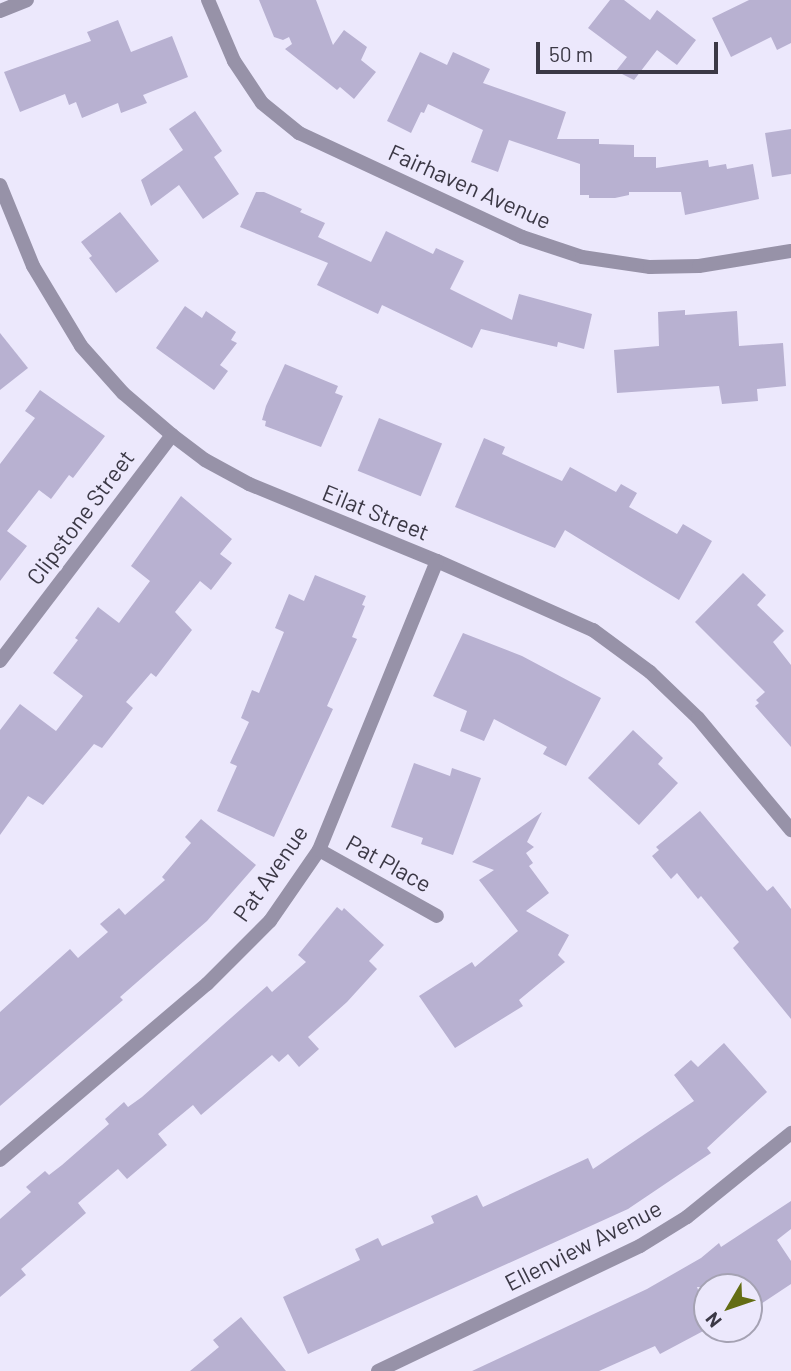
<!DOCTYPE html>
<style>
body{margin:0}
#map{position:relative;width:791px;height:1371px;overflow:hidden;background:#ece8fc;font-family:Barlow,sans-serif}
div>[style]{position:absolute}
.building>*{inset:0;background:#b8b1d1;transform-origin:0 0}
.street>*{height:14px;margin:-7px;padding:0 7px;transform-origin:7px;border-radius:7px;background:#9792a8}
span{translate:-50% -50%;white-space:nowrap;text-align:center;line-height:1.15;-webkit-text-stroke:7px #ece8fc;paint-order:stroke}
.street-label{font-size:23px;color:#3b3845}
.north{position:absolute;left:693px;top:1273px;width:70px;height:70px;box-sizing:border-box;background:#ece8fc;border:2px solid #a5a2b3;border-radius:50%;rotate:231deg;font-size:19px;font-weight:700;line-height:28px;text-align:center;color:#3b3845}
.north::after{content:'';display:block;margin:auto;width:24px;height:32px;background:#646d14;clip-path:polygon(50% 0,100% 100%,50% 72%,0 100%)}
.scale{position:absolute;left:536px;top:42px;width:182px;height:32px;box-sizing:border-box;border:4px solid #3b3845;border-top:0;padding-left:9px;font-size:21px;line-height:24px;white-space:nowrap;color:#3b3845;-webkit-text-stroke:5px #ece8fc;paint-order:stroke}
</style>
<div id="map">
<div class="building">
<div style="clip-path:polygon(259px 0,316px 0,333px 45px,344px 30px,367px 47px,361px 60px,376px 72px,354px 99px,340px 87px,337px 90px,285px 49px,292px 44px,289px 37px,283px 40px,274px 37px)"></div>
<div style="clip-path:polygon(610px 0,624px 0,650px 20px,657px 10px,696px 40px,677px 65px,657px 50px,634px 80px,616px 71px,627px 57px,588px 28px)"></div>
<div style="clip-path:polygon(749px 0,791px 0,791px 43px,777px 50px,771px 37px,731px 57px,712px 18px)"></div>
<div style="clip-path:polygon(118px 20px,131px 52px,172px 36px,188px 77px,143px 95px,147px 103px,121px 113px,118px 103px,82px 118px,76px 102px,69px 105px,65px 94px,20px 112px,4px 72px,91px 41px,87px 32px)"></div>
<div style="clip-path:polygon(420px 52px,447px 65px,453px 52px,490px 69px,483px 83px,566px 112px,557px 139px,599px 139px,599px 144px,634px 145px,634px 157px,656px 157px,656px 168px,708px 160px,709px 167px,726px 164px,727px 169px,753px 164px,759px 199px,685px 215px,681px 192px,629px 192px,629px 195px,615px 198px,589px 198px,589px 195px,580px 195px,580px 164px,509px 140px,498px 172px,471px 162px,483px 130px,428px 104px,424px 113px,421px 112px,411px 133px,387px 121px)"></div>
<div style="clip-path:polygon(195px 111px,222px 151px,214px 157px,239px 194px,203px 219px,179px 185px,151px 206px,141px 180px,183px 150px,169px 129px)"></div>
<div style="clip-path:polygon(791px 129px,791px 174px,772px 177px,765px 133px)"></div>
<div style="clip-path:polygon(256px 192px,264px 192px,302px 209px,300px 212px,325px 223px,318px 237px,371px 262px,386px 231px,433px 254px,436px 248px,464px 261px,450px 289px,512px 320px,519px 294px,592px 314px,584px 349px,558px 342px,557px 347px,481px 329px,472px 348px,382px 305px,378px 314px,317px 285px,328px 263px,240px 227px)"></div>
<div style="clip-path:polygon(120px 212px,159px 261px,116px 293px,89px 258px,92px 256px,81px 242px)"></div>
<div style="clip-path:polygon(185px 306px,202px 318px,206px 311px,236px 332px,231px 340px,237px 343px,220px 365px,228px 371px,214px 390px,156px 348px)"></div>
<div style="clip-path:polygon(685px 310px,685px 315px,737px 311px,739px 346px,783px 343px,786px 386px,757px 389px,758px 401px,722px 404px,719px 386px,617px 393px,614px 350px,659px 346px,658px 312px)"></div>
<div style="clip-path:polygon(0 333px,28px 368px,0 390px)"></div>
<div style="clip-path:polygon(285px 364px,338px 386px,335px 393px,343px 396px,321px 447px,265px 426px,266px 421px,262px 420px,266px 406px)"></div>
<div style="clip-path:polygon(40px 390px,105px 436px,73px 478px,69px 475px,51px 499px,39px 490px,7px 531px,27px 546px,0 581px,0 464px,35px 418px,25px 411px)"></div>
<div style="left:379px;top:418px;width:68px;height:57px;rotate:22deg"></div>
<div style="clip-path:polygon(484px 438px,505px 447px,502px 454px,562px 481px,570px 467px,616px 492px,621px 484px,637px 493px,629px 507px,677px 534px,683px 524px,712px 541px,679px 600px,565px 530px,555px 548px,455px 507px)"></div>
<div style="clip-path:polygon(181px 496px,232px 539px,220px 554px,232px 563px,211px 590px,200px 581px,175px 612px,192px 630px,156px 677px,151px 673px,126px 702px,133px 708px,102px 748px,94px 744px,43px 805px,28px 796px,0 835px,0 730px,20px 704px,56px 731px,83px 696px,53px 673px,78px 640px,75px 638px,98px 607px,119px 623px,150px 581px,131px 566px)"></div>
<div style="clip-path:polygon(743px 573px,766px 595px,757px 605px,784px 631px,773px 642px,791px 665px,791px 747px,755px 706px,759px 703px,756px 700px,765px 692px,695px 622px)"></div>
<div style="clip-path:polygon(315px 575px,366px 596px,362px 605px,365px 606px,352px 637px,357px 639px,327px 706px,333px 709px,274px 837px,217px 811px,237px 766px,230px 763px,249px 722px,241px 718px,252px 690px,259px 693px,284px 632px,275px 628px,289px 594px,304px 601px)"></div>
<div style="clip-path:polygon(463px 633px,522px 656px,601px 698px,566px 766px,543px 754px,547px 747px,494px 719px,484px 741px,460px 731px,467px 711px,433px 696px)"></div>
<div style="clip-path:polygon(633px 730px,663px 758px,658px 764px,678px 783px,639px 825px,588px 778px)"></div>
<div style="clip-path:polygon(414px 763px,450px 776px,452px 768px,481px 778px,453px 855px,421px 844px,423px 838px,391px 827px)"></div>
<div style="clip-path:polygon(700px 811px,767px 891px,773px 886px,791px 909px,791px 1019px,733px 948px,739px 942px,701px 896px,698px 899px,677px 873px,671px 879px,652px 856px,659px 850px,656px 847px)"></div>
<div style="clip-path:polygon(542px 812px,527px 842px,534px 847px,526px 853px,533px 863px,529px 866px,549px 893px,526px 911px,569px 935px,558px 955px,565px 962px,519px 1000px,523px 1006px,455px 1048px,419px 996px,472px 962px,475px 967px,518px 931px,479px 880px,494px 870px,472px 862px)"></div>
<div style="clip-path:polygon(201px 819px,256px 865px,207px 921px,120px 997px,123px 1000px,0 1106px,0 1012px,70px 949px,78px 958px,108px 932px,100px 924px,119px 908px,125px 915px,165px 880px,162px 877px,191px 843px,185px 837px)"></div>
<div style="clip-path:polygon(337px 907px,342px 911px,344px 908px,384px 945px,369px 961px,377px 969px,347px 1002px,308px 1037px,319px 1049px,299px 1067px,288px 1054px,279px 1062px,272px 1055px,201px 1115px,193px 1105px,158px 1134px,167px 1145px,127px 1179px,118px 1169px,78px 1203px,86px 1213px,21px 1269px,26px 1275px,0 1297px,0 1219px,31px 1192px,26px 1187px,45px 1171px,49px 1175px,62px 1165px,109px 1124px,105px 1119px,124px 1102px,128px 1107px,142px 1097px,267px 986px,272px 992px,306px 962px,298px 955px)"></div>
<div style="clip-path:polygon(724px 1043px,767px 1092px,707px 1148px,711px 1153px,628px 1209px,308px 1354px,283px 1297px,360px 1260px,355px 1249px,378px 1238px,382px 1246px,434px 1223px,431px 1216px,477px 1195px,483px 1207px,588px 1158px,593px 1169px,694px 1101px,674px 1075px,691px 1060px,698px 1067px)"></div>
<div style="clip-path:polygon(791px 1201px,791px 1229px,777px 1240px,791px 1261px,791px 1284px,749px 1312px,749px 1287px,697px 1287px,707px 1315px,707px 1329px,660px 1354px,655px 1346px,599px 1371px,472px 1371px,647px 1289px,701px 1258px,719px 1243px,721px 1247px)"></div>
<div style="clip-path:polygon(241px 1317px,286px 1371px,190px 1371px,219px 1347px,213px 1340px)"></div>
</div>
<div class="street">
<div style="left:208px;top:0;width:66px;rotate:66.9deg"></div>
<div style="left:234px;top:61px;width:50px;rotate:56.3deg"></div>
<div style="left:262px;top:103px;width:48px;rotate:39deg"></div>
<div style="left:299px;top:133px;width:246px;rotate:25deg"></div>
<div style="left:522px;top:237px;width:63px;rotate:18.4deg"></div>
<div style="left:582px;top:257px;width:69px;rotate:8.4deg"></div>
<div style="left:650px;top:267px;width:49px;rotate:-1.2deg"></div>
<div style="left:699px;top:266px;width:93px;rotate:-9.3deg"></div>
<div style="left:0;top:11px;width:29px;rotate:-22deg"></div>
<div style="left:0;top:185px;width:87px;rotate:67.8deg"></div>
<div style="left:33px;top:266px;width:93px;rotate:59deg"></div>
<div style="left:81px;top:346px;width:63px;rotate:48.2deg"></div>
<div style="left:123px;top:393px;width:65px;rotate:40.6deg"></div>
<div style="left:172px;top:435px;width:41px;rotate:37.1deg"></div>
<div style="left:205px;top:460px;width:50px;rotate:28.6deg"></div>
<div style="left:249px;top:484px;width:203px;rotate:22.3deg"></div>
<div style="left:437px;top:561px;width:171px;rotate:23.9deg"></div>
<div style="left:593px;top:630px;width:71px;rotate:36.4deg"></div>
<div style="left:650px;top:672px;width:66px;rotate:43.8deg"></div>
<div style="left:698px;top:718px;width:146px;rotate:50.3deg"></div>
<div style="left:0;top:661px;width:284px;rotate:-52.7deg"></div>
<div style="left:319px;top:850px;width:135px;rotate:29.2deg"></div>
<div style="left:0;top:1160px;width:272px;rotate:-40.4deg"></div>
<div style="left:207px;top:984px;width:89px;rotate:-45deg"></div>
<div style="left:270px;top:921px;width:86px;rotate:-55.4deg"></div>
<div style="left:319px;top:850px;width:312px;rotate:-67.8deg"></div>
<div style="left:378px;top:1371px;width:290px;rotate:-25.5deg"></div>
<div style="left:640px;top:1246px;width:55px;rotate:-31.7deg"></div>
<div style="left:687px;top:1217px;width:134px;rotate:-38.9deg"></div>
</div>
<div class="street-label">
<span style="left:470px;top:186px;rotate:24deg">Fairhaven Avenue</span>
<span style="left:376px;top:512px;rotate:22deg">Eilat Street</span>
<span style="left:80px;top:517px;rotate:-53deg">Clipstone Street</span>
<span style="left:389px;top:863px;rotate:29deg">Pat Place</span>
<span style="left:270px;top:873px;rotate:-55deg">Pat Avenue</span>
<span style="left:583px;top:1245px;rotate:-27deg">Ellenview Avenue</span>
</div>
<div class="north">N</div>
<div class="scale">50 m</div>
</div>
